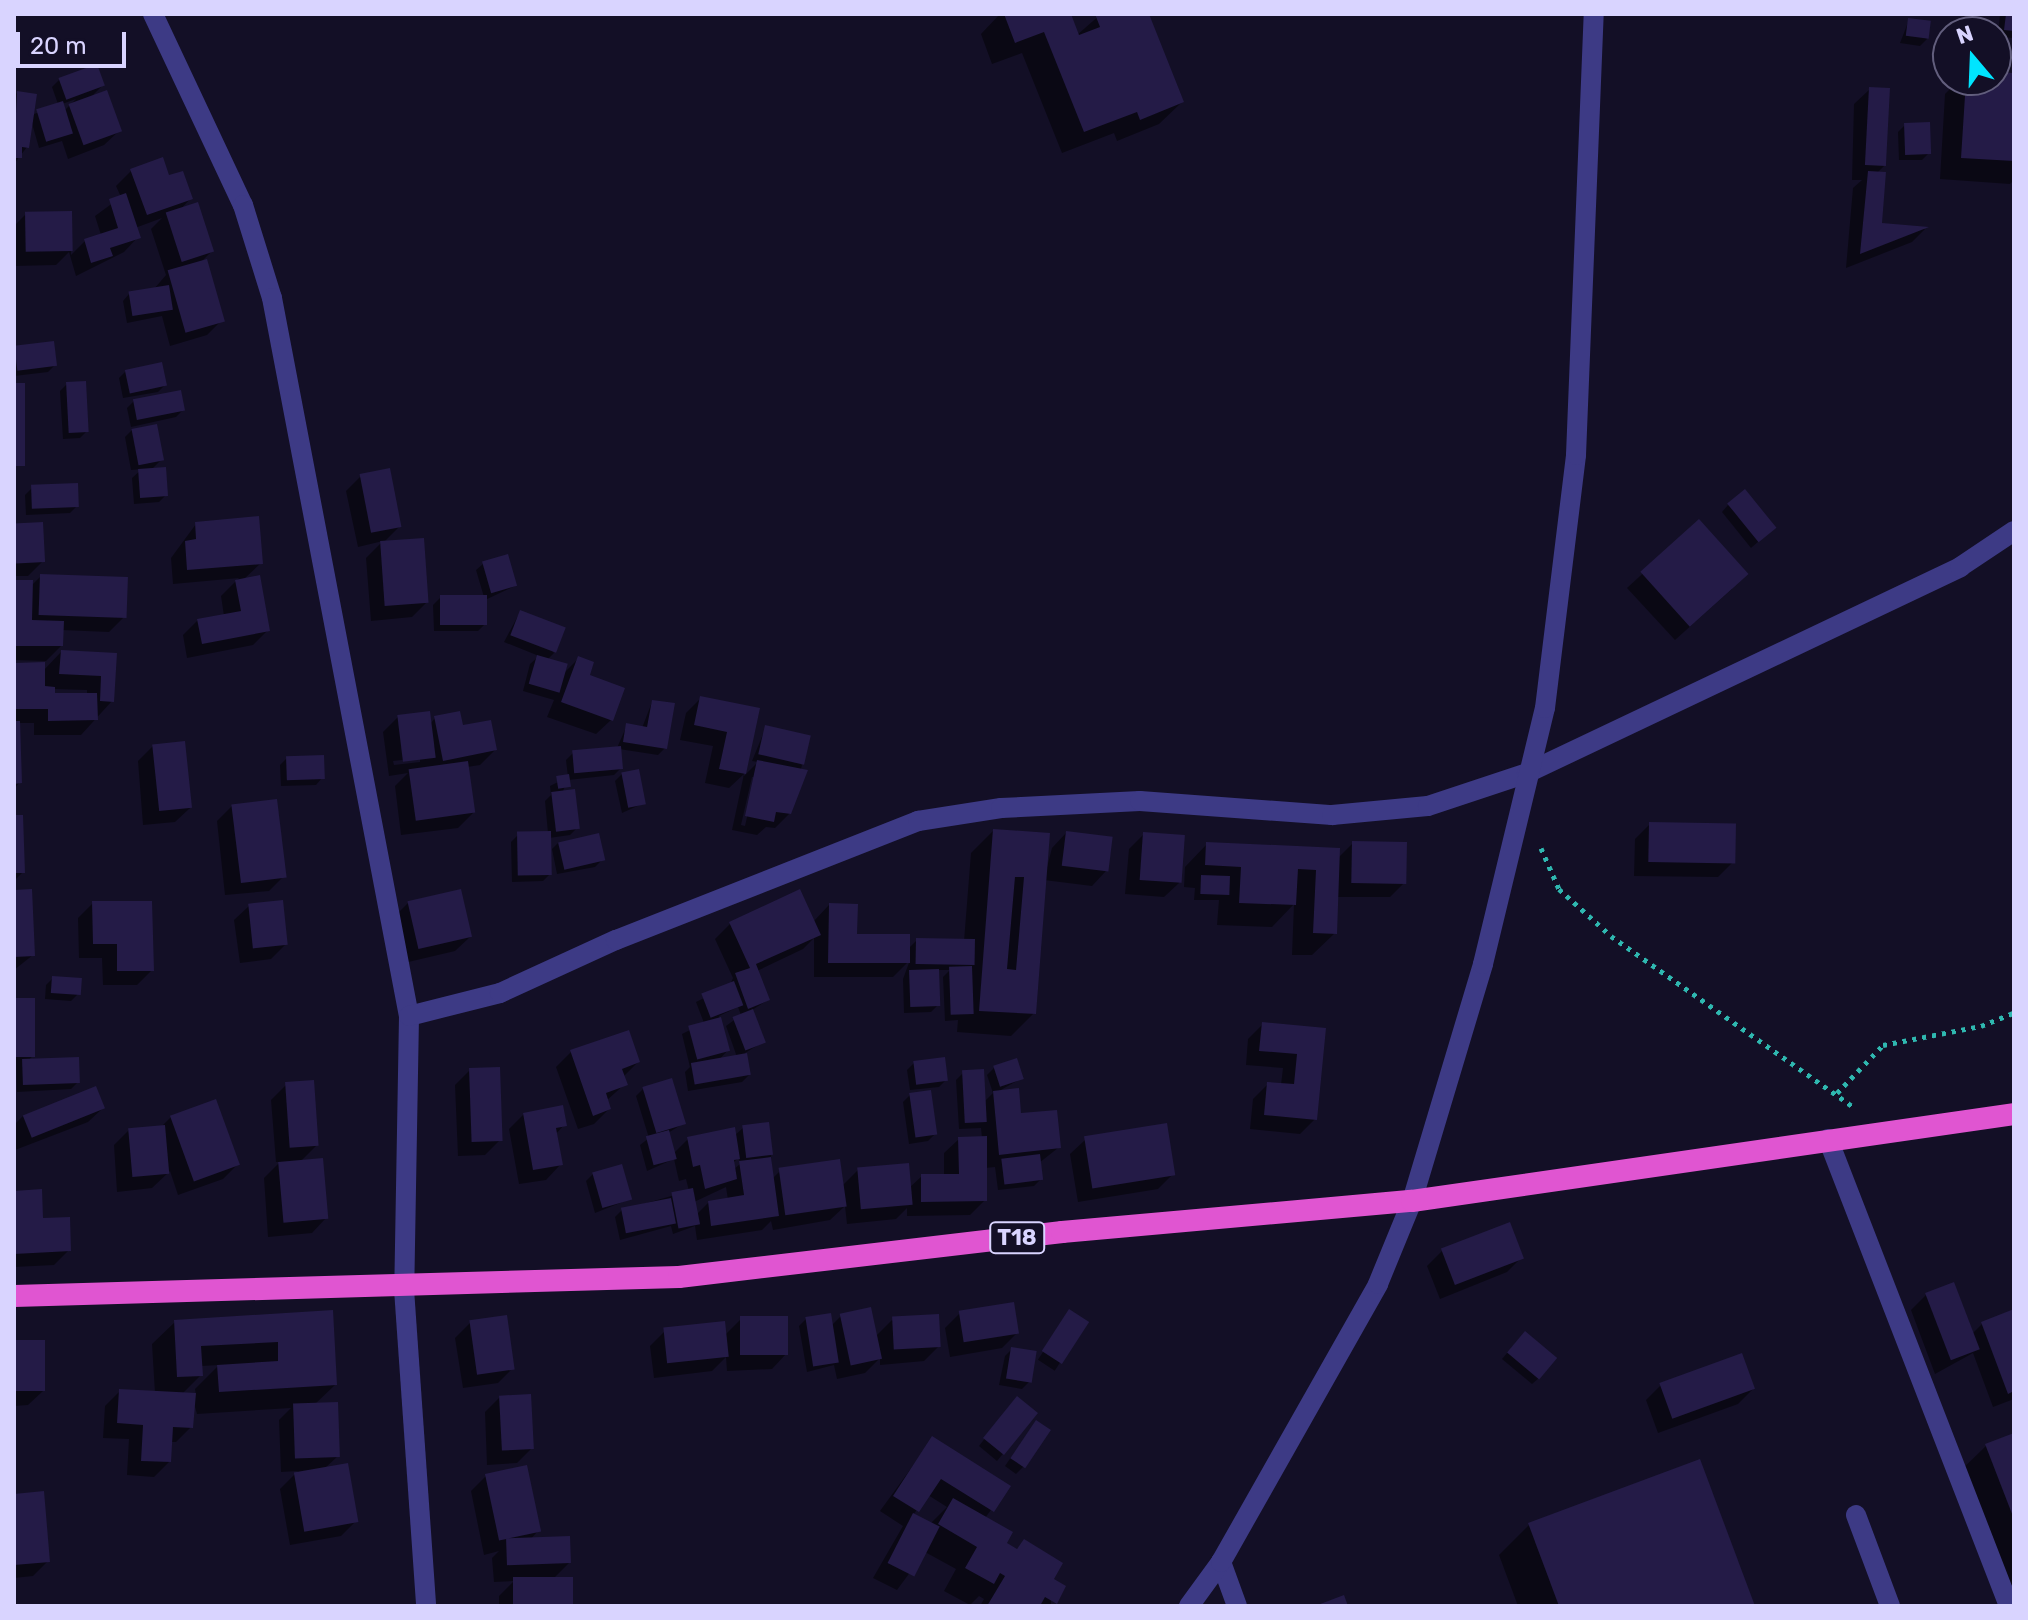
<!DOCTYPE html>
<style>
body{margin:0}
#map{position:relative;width:2028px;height:1620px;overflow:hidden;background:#130f26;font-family:Rubik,sans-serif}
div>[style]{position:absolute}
.shadow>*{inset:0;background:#0007;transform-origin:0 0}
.building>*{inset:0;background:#241b47;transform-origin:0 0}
.path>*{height:5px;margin-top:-2.5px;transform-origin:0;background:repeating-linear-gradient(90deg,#2fb8b0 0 4px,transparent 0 10px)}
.service>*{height:20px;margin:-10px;padding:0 10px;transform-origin:10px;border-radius:10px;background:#3d3a85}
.minor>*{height:20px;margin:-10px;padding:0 10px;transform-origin:10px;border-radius:10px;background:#3d3a85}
.trunk>*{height:22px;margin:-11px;padding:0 11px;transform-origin:11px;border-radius:11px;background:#e055d1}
span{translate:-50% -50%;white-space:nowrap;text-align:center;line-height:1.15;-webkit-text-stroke:8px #130f26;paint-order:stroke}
.shield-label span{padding:2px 6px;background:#130f26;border:2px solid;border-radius:6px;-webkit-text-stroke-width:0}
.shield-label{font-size:22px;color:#d9d4ff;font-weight:700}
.frame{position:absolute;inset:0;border:16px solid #d9d4ff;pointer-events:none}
.north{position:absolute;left:1932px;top:16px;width:80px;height:80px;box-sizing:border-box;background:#130f26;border:2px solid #625e7d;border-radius:50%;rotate:341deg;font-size:22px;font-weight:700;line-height:32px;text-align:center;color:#d9d4ff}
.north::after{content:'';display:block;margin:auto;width:28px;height:36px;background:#00e5ff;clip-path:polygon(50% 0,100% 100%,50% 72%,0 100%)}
.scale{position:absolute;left:16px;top:32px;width:110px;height:36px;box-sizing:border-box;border:4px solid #d9d4ff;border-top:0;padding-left:10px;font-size:24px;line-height:28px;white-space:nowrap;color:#d9d4ff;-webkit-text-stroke:6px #130f26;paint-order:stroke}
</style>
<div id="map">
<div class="shadow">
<div style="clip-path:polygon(1000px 14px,1068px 14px,1077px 35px,1101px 14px,1147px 14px,1182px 102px,1159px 124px,1117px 141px,1114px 133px,1062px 153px,1022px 53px,992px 64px,981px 34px)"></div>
<div style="clip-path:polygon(2000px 14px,2014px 14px,2014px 38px,1998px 37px)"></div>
<div style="clip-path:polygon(1909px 20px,1927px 39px,1920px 46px,1900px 43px)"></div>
<div style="clip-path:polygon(1996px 74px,2014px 75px,2014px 180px,2010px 184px,1940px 179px,1945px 94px,1959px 80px,1996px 80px)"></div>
<div style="clip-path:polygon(evenodd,59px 80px,103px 85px,89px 99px,119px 131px,104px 145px,68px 159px,62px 141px,39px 148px,31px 120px,27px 147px,14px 164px,14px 96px,17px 93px,32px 115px,58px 104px,52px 87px,59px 80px,76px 99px,64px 111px,62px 104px,76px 99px)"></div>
<div style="clip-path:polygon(1869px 90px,1885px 165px,1876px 174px,1879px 225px,1925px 229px,1912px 242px,1846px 268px,1853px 188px,1862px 180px,1852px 180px,1854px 104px)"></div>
<div style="clip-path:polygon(1905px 125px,1929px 153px,1922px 160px,1899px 160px,1898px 132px)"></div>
<div style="clip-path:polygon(131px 171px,168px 178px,191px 198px,180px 210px,212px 251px,199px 264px,222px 320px,207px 335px,170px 346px,162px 316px,127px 323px,123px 301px,129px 294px,154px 289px,166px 275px,151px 229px,162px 218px,135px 228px,138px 237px,124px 252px,76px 276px,69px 252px,56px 265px,14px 266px,14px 226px,26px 214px,70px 213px,71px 255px,85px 241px,101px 235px,95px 216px,121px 197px,116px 186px)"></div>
<div style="clip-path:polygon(14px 348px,55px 365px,48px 372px,14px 376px)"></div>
<div style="clip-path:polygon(126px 371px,165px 385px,158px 392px,123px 398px,119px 378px)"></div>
<div style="clip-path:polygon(67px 384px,87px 431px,80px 438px,63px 439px,60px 391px)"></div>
<div style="clip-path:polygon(134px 401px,183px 410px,176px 417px,131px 427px,127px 408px)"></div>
<div style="clip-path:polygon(133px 429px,162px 459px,150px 471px,166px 495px,159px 502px,134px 504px,132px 478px,142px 469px,131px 470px,125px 437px)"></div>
<div style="clip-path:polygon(361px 476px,400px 526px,383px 543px,427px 602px,412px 617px,371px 621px,366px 558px,383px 541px,358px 547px,346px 491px)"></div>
<div style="clip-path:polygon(32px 488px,77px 506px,70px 513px,26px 515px,25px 495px)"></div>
<div style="clip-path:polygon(1728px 505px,1767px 534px,1751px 548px,1722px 512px)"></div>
<div style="clip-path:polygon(1699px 522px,1732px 589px,1675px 640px,1627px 588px)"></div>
<div style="clip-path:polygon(196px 524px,261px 563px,243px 580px,268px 630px,253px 645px,187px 658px,183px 635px,198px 620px,224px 616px,221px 596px,239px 578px,173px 584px,171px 558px)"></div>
<div style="clip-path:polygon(14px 525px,43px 561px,28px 576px,14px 576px)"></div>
<div style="clip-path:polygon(483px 564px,515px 586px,485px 600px,485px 624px,478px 631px,434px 631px,433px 605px,440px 598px,484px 597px,476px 570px)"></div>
<div style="clip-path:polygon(41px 576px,124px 617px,109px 632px,61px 630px,61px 646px,46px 661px,14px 660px,14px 582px,31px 586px)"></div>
<div style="clip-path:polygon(520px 612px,554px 653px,547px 660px,564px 673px,579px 658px,611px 720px,596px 734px,547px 717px,554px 700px,523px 691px,530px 664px,539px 656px,504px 642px)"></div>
<div style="clip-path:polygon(evenodd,61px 652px,115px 655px,112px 701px,81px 735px,34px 735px,34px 723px,18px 723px,20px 782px,14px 789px,14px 665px,43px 671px,61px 652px,53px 689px,87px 690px,87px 695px,53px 695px,53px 689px)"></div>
<div style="clip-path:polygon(evenodd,701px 698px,757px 709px,743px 777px,758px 762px,752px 761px,766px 727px,802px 765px,790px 813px,775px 828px,766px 827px,757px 835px,732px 830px,744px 774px,729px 788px,705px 783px,713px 746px,680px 740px,686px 713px,701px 698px,752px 777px,756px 777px,745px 826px,741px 825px,752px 777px)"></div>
<div style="clip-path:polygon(652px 702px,665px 748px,658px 755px,619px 749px,621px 768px,614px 775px,568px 780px,562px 793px,577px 828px,570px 835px,549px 838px,550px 874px,543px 881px,512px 882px,511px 842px,518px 835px,548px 833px,545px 801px,551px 795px,550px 786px,568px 777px,566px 760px,573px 753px,617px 748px,627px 725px,642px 728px)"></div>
<div style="clip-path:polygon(evenodd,398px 717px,430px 724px,435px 718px,461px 727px,495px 750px,480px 765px,467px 767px,473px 813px,458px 828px,401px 835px,395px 786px,408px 773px,389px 776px,383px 732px,398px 717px,420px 758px,420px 762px,394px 765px,393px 761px,420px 758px)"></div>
<div style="clip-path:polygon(153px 746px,190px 808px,175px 822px,143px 825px,138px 761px)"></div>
<div style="clip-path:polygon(287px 758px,322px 778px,316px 785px,281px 786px,280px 765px)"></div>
<div style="clip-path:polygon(622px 774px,644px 803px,622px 813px,615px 781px)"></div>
<div style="clip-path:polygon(232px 806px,284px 876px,269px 891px,225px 895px,217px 821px)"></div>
<div style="clip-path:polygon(14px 817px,23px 872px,14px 881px)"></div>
<div style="clip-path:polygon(1650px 824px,1733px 862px,1718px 877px,1634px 876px,1635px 839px)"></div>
<div style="clip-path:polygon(evenodd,993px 831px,1045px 875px,1052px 848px,1066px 833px,1106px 871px,1092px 886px,1044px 880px,1034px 1013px,1011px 1036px,957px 1032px,958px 1020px,945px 1021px,943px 977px,950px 970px,937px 970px,938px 1005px,931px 1012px,904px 1013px,903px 979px,910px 960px,893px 977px,814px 977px,814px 938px,803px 949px,757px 971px,768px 1000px,752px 1010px,763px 1042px,745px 1053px,749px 1075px,742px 1082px,688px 1091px,685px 1072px,690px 1067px,682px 1034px,704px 1023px,696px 1002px,730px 985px,733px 978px,715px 939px,730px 924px,813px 922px,829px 905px,855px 936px,908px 949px,917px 940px,964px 941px,971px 853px,993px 831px,738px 1007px,741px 1015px,726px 1026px,737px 1057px,718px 1061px,728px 1050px,719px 1016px,738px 1007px)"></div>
<div style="clip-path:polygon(1144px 834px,1179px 883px,1164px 897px,1125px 894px,1129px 849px)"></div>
<div style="clip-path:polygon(559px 842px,602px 860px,595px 867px,557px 874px,552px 849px)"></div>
<div style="clip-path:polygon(1353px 843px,1405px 882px,1390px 897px,1336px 897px,1335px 933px,1312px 955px,1292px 955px,1294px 904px,1272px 927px,1217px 925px,1219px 900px,1194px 900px,1195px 888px,1184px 887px,1185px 867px,1207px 844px,1338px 858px)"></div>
<div style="clip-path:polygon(14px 892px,33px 955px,14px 970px)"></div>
<div style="clip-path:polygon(93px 903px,152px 970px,137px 985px,103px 985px,102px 958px,79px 958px,78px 918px)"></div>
<div style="clip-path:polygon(408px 903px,470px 937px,455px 951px,404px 963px,393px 918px)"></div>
<div style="clip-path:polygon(249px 906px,286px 944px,271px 959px,240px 963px,234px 920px)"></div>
<div style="clip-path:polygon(53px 978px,78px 994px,71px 1001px,45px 999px,46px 985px)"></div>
<div style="clip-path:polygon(14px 1000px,33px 1056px,26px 1062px,78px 1082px,71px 1089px,17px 1092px)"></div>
<div style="clip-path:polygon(1263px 1024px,1324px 1030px,1315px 1119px,1300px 1134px,1250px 1129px,1253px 1099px,1268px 1084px,1281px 1085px,1283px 1068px,1246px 1065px,1248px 1039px)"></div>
<div style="clip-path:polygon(628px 1032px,638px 1062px,623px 1077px,625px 1084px,606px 1101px,609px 1109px,594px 1124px,578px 1129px,556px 1067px,571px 1052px)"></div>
<div style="clip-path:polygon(914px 1063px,946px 1080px,939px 1087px,910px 1090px,907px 1070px)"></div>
<div style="clip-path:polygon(evenodd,994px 1068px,1022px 1078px,999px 1091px,1019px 1116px,1058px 1148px,1039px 1163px,1041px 1179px,1034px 1186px,998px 1190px,995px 1167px,985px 1168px,985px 1200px,970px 1215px,907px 1216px,907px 1208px,896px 1219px,847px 1224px,845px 1206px,830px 1220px,773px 1230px,771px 1221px,762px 1230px,697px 1240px,695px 1226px,673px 1234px,671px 1226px,620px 1240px,615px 1217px,622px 1210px,689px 1191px,686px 1179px,679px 1181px,674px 1159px,647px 1171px,640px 1145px,649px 1138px,636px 1096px,643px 1089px,684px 1123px,668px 1133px,673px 1154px,688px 1139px,734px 1136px,743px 1128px,771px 1154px,772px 1179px,780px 1171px,842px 1186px,858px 1170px,909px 1188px,922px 1176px,944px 1176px,944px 1153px,959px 1139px,982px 1138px,981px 1128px,959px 1129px,956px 1080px,963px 1073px,984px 1102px,993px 1093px,987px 1075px,994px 1068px,739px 1157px,740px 1164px,733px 1170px,732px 1164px,739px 1157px,994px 1068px,726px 1187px,728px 1200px,708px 1203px,696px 1215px,694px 1202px,726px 1187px)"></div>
<div style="clip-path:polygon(470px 1070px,500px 1140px,485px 1155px,458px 1156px,455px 1085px)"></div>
<div style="clip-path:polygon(286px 1085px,317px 1145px,300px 1162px,326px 1218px,312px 1233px,268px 1237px,264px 1178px,280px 1162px,276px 1162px,271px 1100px)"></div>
<div style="clip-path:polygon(910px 1095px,935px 1134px,928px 1141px,909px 1144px,903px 1102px)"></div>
<div style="clip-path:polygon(103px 1108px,88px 1122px,15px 1150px,14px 1125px,23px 1116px)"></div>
<div style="clip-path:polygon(524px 1114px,564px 1125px,555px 1135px,560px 1165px,546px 1180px,519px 1184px,509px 1129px)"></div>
<div style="clip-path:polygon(171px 1117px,238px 1164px,223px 1179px,178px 1195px,170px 1171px,152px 1188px,117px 1192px,114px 1145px,129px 1130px,160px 1128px)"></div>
<div style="clip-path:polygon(1085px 1140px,1173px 1174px,1158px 1189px,1078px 1202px,1070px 1154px)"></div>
<div style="clip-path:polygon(593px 1174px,630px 1199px,595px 1213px,586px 1181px)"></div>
<div style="clip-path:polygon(14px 1193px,69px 1250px,54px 1265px,14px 1267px)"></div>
<div style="clip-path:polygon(1442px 1251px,1522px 1257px,1507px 1272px,1440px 1299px,1427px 1266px)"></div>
<div style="clip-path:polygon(1926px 1295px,1972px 1334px,1982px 1324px,2014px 1311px,2014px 1399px,1993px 1407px,1973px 1353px,1935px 1374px,1911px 1310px)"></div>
<div style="left:1069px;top:1312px;width:20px;height:57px;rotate:33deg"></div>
<div style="clip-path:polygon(evenodd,331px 1313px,335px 1385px,314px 1405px,338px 1456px,324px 1469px,356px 1521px,341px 1536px,290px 1545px,280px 1489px,298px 1471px,281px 1472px,279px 1420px,291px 1408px,197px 1414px,193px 1400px,191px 1427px,176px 1442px,170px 1442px,169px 1462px,154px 1477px,127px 1475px,129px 1439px,103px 1438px,105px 1406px,120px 1391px,155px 1393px,152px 1344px,175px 1322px,331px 1313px,219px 1365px,195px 1389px,196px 1395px,182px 1394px,201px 1375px,201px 1366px,219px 1365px)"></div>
<div style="clip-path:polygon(960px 1313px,1017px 1333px,1002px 1348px,950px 1357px,945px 1328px)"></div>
<div style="clip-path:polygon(841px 1316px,875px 1337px,892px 1320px,939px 1346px,924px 1361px,880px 1365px,880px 1358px,865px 1373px,837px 1379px,834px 1365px,807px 1372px,799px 1326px,806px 1319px,831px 1326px)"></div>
<div style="clip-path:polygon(741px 1319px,786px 1354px,772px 1369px,727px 1371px,726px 1357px,712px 1371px,654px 1378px,650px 1346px,665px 1331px,725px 1335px)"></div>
<div style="clip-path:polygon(470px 1323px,513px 1368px,498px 1383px,463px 1388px,455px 1338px)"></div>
<div style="clip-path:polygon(1518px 1340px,1539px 1378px,1532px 1384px,1502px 1359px)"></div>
<div style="clip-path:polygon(14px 1342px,43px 1391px,28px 1405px,14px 1406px)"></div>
<div style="clip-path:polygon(1012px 1349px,1029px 1382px,1022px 1389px,999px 1385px,1005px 1356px)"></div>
<div style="clip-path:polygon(1661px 1385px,1753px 1389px,1738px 1404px,1658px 1433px,1646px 1400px)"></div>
<div style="clip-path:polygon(500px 1397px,532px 1448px,517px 1463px,487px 1465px,485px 1412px)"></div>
<div style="clip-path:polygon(1010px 1406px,1036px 1413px,997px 1461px,979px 1446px)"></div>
<div style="clip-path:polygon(1030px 1430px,1023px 1467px,1016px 1474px,1005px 1466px)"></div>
<div style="clip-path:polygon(2014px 1435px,2014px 1606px,1956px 1475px,1986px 1446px)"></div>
<div style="clip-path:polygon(evenodd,933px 1438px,1008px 1487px,985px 1518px,1004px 1544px,1015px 1551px,1024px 1542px,1051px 1579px,1051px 1606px,980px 1606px,984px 1599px,979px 1596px,970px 1605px,944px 1591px,956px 1569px,925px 1552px,897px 1590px,873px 1578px,903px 1526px,880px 1511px,933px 1438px,928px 1495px,947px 1507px,930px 1524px,913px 1515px,928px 1495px)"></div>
<div style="clip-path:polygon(486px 1476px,538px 1531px,528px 1542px,569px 1563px,552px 1580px,571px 1606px,499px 1606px,499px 1596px,514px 1581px,494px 1582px,492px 1558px,499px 1551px,484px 1555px,471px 1491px)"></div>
<div style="clip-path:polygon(14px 1496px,48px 1561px,33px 1576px,14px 1578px)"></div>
<div style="clip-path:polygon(1529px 1525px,1753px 1606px,1518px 1606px,1499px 1555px)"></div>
</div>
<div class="building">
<div style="clip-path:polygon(1004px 14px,1071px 14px,1079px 35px,1100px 27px,1095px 14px,1149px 14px,1184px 102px,1140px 120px,1137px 112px,1084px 132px,1044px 32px,1015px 43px)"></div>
<div style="clip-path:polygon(2006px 14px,2014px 14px,2014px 31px,2004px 30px)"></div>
<div style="left:1908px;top:18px;width:23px;height:18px;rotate:7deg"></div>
<div style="left:97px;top:64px;width:23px;height:41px;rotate:70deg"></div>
<div style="clip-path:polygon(1996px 72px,2014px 73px,2014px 161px,1961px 158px,1966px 80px,1996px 80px)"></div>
<div style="left:1869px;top:87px;width:21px;height:78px;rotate:3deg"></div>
<div style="left:107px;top:90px;width:44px;height:41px;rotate:70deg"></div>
<div style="clip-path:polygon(17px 91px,37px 94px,29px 148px,22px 147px,22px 158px,14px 158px)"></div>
<div style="left:63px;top:101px;width:34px;height:28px;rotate:73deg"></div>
<div style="left:1930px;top:122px;width:32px;height:26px;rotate:88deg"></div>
<div style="clip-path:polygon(163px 157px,169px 175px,183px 171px,193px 199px,147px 215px,130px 169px)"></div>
<div style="clip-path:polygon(1868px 171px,1886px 172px,1882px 223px,1929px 227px,1860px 254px)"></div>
<div style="clip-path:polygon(126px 193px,141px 238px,110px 248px,113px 256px,91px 263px,84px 239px,118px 228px,109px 199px)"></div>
<div style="left:198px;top:202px;width:52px;height:34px;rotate:72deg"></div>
<div style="left:72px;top:211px;width:40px;height:47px;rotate:89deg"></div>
<div style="left:207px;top:259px;width:65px;height:41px;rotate:74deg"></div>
<div style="left:169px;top:285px;width:25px;height:41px;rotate:81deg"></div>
<div style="left:54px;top:341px;width:25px;height:40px;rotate:83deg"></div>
<div style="left:162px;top:362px;width:24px;height:38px;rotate:78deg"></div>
<div style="left:86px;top:381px;width:51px;height:20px;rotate:87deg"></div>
<div style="left:14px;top:383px;width:11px;height:83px"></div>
<div style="left:181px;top:390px;width:21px;height:49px;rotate:79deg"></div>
<div style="left:157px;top:424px;width:37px;height:26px;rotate:79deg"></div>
<div style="left:166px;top:467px;width:29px;height:28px;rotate:86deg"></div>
<div style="left:390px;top:468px;width:60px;height:31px;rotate:79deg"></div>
<div style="left:78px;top:483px;width:24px;height:47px;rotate:88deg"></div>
<div style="left:1745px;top:489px;width:50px;height:23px;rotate:51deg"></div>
<div style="clip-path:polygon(259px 516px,263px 564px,187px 570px,185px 541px,196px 539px,195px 522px)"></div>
<div style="left:1699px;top:519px;width:74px;height:79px;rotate:48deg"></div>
<div style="left:43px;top:522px;width:40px;height:29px;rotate:87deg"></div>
<div style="left:424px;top:538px;width:65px;height:44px;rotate:86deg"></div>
<div style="left:508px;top:554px;width:33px;height:27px;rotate:74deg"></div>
<div style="left:40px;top:574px;width:88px;height:41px;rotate:2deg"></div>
<div style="clip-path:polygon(260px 575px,270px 631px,202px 644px,197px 619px,241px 611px,235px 580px)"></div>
<div style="clip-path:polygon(14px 580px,33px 580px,32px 620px,64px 621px,63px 646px,14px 646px)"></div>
<div style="left:487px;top:595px;width:30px;height:47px;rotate:90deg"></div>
<div style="left:520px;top:610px;width:49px;height:27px;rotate:21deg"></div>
<div style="clip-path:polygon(61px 650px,117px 653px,114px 702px,100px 701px,101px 676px,59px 674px)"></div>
<div style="left:537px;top:655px;width:32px;height:30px;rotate:16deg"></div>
<div style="clip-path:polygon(578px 656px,594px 662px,590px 675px,625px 688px,613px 721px,561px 702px)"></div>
<div style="clip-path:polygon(45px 662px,45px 686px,55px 687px,55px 693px,97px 693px,98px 720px,48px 721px,48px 709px,14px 709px,14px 663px)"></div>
<div style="clip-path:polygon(700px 696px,760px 708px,746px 774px,719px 769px,727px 732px,694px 725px)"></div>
<div style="clip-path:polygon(652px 700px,675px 703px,667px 749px,623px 742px,626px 723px,647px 727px)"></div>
<div style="left:430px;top:711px;width:47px;height:33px;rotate:83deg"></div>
<div style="clip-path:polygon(460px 711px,463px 725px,491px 720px,497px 750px,443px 761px,434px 716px)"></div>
<div style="clip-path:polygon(14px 721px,20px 721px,22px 783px,14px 784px)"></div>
<div style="left:765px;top:725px;width:47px;height:30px;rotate:13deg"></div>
<div style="left:185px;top:741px;width:67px;height:33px;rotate:84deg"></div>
<div style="left:621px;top:746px;width:23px;height:49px;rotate:85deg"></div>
<div style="left:324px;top:755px;width:24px;height:38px;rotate:88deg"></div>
<div style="clip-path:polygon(757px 760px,808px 770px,791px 814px,776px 812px,774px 822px,745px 816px)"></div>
<div style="left:468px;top:761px;width:52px;height:60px;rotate:82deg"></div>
<div style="left:639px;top:769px;width:36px;height:18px;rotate:79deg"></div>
<div style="left:569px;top:774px;width:13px;height:13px;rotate:81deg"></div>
<div style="left:575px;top:789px;width:40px;height:24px;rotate:83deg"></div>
<div style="left:277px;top:799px;width:79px;height:46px;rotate:83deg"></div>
<div style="clip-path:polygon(14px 815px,23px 815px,25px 873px,14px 873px)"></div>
<div style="left:1649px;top:822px;width:87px;height:40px;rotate:1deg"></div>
<div style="clip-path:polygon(evenodd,993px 829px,1050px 833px,1036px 1014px,979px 1011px,993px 829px,1015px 877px,1024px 877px,1016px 970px,1007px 969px,1015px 877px)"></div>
<div style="left:551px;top:831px;width:44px;height:34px;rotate:89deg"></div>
<div style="left:1066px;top:831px;width:47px;height:35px;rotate:7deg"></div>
<div style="left:1143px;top:832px;width:42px;height:48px;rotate:4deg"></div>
<div style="left:599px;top:833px;width:28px;height:42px;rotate:77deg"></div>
<div style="left:1352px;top:841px;width:55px;height:42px;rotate:1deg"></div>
<div style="clip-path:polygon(1206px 842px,1340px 848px,1337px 934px,1313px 933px,1316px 870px,1298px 869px,1296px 905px,1239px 903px,1241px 867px,1205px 865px)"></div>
<div style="left:1201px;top:875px;width:29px;height:19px;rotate:2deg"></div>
<div style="clip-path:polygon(32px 889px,35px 956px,14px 957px,14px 890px)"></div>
<div style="left:461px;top:889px;width:49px;height:55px;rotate:77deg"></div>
<div style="clip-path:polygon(800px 889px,821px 935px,756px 964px,770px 1000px,748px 1009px,735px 973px,750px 968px,729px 922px)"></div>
<div style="left:283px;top:900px;width:45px;height:35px;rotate:84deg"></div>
<div style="clip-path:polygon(92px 901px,152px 901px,154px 971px,117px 971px,117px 944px,93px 944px)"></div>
<div style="clip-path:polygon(829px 903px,858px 904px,857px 934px,910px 934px,910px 963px,828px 963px)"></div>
<div style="left:916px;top:938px;width:59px;height:26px;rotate:1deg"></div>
<div style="left:972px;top:966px;width:48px;height:23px;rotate:88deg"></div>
<div style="left:939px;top:969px;width:37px;height:30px;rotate:88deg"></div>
<div style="left:52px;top:976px;width:30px;height:17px;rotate:4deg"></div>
<div style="left:734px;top:981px;width:26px;height:35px;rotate:69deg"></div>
<div style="left:14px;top:998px;width:21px;height:59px"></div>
<div style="left:753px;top:1009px;width:36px;height:22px;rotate:69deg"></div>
<div style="left:721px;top:1017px;width:35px;height:34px;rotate:75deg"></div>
<div style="clip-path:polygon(1262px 1022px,1326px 1028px,1317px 1120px,1264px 1115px,1267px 1082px,1294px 1084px,1297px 1054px,1259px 1051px)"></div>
<div style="clip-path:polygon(629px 1030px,640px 1062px,622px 1069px,628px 1085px,606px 1093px,611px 1109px,593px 1116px,570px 1050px)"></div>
<div style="left:747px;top:1053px;width:22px;height:57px;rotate:80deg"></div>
<div style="left:79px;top:1057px;width:26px;height:57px;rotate:88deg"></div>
<div style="left:945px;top:1057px;width:24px;height:32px;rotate:83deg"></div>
<div style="left:1017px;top:1058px;width:22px;height:25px;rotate:72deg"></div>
<div style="left:500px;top:1067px;width:74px;height:31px;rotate:88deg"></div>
<div style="left:984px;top:1069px;width:53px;height:22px;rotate:87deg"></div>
<div style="left:672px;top:1078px;width:48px;height:31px;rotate:73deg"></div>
<div style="left:314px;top:1080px;width:66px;height:29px;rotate:86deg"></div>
<div style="left:96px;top:1086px;width:24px;height:79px;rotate:68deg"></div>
<div style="clip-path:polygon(1019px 1088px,1021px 1113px,1057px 1110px,1061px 1148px,999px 1155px,993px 1091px)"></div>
<div style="left:931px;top:1090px;width:45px;height:22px;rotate:82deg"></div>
<div style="left:216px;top:1099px;width:70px;height:49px;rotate:70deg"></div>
<div style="clip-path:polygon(563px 1105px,567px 1126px,556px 1128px,563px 1165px,533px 1170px,523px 1113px)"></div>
<div style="left:769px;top:1122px;width:33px;height:27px;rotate:83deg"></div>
<div style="left:1167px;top:1123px;width:53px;height:84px;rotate:81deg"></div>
<div style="left:165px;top:1125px;width:49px;height:37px;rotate:85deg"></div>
<div style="clip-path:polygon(735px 1127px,740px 1159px,734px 1160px,737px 1179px,705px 1189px,700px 1165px,693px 1167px,687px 1137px)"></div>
<div style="left:669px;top:1130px;width:30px;height:24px;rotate:75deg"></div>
<div style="clip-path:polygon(987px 1136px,987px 1201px,921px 1202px,921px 1174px,959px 1174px,958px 1137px)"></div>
<div style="left:1040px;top:1154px;width:26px;height:39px;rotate:83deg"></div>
<div style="clip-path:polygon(771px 1157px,779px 1216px,711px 1226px,708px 1201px,744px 1195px,739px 1161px)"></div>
<div style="left:323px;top:1158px;width:61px;height:45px;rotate:85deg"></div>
<div style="left:840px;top:1159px;width:48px;height:62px;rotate:82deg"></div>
<div style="left:909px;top:1163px;width:42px;height:52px;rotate:85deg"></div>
<div style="left:622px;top:1164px;width:37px;height:31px;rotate:74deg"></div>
<div style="left:693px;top:1188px;width:37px;height:22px;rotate:79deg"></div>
<div style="clip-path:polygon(42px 1189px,43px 1218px,70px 1217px,71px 1251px,14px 1254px,14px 1191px)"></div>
<div style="left:671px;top:1198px;width:26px;height:51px;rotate:79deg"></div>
<div style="left:1510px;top:1222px;width:39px;height:74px;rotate:69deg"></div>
<div style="left:1954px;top:1282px;width:72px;height:31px;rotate:69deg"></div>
<div style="left:1014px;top:1302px;width:32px;height:56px;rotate:81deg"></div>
<div style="left:871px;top:1307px;width:53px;height:32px;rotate:78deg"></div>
<div style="left:1069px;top:1309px;width:24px;height:50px;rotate:33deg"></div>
<div style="clip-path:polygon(2014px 1309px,2014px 1391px,2008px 1394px,1981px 1322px)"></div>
<div style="clip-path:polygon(333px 1310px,337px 1385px,219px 1392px,217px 1365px,278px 1361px,278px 1342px,201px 1346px,203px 1376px,177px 1377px,174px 1320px)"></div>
<div style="left:831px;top:1313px;width:50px;height:26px;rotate:81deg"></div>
<div style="left:939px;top:1314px;width:33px;height:47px;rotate:87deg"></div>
<div style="left:507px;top:1315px;width:55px;height:38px;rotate:82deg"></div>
<div style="left:788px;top:1316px;width:39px;height:48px;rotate:90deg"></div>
<div style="left:725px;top:1321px;width:36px;height:62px;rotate:84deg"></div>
<div style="left:1525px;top:1331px;width:42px;height:28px;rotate:40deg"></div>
<div style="left:14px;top:1340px;width:31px;height:51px"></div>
<div style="left:1011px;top:1347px;width:26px;height:32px;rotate:9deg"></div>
<div style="left:1742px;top:1353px;width:38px;height:88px;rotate:70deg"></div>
<div style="clip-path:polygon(119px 1389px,196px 1393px,193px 1428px,173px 1427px,171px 1462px,141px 1461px,143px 1425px,117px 1423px)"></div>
<div style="left:531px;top:1394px;width:55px;height:32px;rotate:87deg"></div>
<div style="left:1017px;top:1396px;width:27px;height:54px;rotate:39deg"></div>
<div style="left:338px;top:1402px;width:55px;height:45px;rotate:88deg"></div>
<div style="left:1036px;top:1420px;width:18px;height:46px;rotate:34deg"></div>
<div style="clip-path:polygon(2014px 1433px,2014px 1519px,1985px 1444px)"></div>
<div style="clip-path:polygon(932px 1436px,1011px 1486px,994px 1512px,941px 1479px,919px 1512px,893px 1496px)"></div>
<div style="clip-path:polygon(1700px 1459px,1755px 1606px,1559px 1606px,1528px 1523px)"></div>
<div style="left:348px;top:1463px;width:60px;height:55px;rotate:80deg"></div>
<div style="left:527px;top:1465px;width:68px;height:43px;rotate:78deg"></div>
<div style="clip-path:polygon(44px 1491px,50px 1562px,14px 1565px,14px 1494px)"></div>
<div style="clip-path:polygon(953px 1498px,1013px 1532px,1007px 1543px,1017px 1549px,1024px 1539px,1063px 1563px,1054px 1579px,1066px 1586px,1057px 1604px,1045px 1597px,1040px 1606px,987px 1606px,1005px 1576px,1000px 1573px,994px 1584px,965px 1568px,977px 1547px,938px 1524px)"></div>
<div style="left:913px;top:1513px;width:30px;height:56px;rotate:27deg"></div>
<div style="left:570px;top:1536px;width:27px;height:64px;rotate:88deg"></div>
<div style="left:573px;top:1577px;width:29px;height:60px;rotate:90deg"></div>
<div style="clip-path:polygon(1344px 1595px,1348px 1606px,1315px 1606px)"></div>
</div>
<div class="path">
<div style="left:1541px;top:848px;width:45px;rotate:66.3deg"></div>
<div style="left:1559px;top:889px;width:70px;rotate:42.1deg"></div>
<div style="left:1611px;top:936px;width:295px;rotate:35.2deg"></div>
<div style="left:1837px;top:1093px;width:66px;rotate:-46.2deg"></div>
<div style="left:1883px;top:1045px;width:100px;rotate:-11deg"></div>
<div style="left:1981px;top:1026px;width:35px;rotate:-22deg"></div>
</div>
<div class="service">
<div style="left:1828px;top:1139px;width:501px;rotate:68.81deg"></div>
<div style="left:1856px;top:1515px;width:97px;rotate:69.5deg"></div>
<div style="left:1221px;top:1562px;width:47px;rotate:70deg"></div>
</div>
<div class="minor">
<div style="left:153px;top:14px;width:211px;rotate:64.8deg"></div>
<div style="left:243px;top:205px;width:97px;rotate:72.7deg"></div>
<div style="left:272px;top:298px;width:731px;rotate:79.2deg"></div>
<div style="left:409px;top:1016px;width:273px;rotate:91deg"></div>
<div style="left:404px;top:1289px;width:318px;rotate:86deg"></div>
<div style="left:409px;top:1016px;width:94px;rotate:-14.2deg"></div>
<div style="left:500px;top:993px;width:128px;rotate:-24.6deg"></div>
<div style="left:616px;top:940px;width:325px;rotate:-21.5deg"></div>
<div style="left:918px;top:821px;width:84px;rotate:-8.9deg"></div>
<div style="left:1001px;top:808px;width:139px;rotate:-2.9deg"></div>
<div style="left:1140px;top:801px;width:193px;rotate:4.2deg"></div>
<div style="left:1332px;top:815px;width:96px;rotate:-5.4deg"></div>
<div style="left:1428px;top:806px;width:104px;rotate:-18.4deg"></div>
<div style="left:1527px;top:773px;width:480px;rotate:-25.4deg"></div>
<div style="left:1960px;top:567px;width:65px;rotate:-33.7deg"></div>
<div style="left:1189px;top:1606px;width:54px;rotate:-54deg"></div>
<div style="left:1221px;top:1562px;width:319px;rotate:-60.5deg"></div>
<div style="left:1378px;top:1284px;width:90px;rotate:-67.7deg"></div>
<div style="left:1412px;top:1201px;width:247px;rotate:-73.3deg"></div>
<div style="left:1483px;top:964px;width:263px;rotate:-76.4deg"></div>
<div style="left:1545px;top:708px;width:255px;rotate:-83deg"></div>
<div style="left:1576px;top:455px;width:441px;rotate:-87.7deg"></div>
</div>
<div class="trunk">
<div style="left:14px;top:1296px;width:665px;rotate:-1.64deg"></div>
<div style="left:679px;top:1277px;width:386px;rotate:-6.7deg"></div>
<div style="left:1062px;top:1232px;width:351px;rotate:-5.1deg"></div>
<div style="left:1412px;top:1201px;width:608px;rotate:-8.22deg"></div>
</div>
<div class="shield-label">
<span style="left:1017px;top:1238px">T18</span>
</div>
<div class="frame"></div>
<div class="north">N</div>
<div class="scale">20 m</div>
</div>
